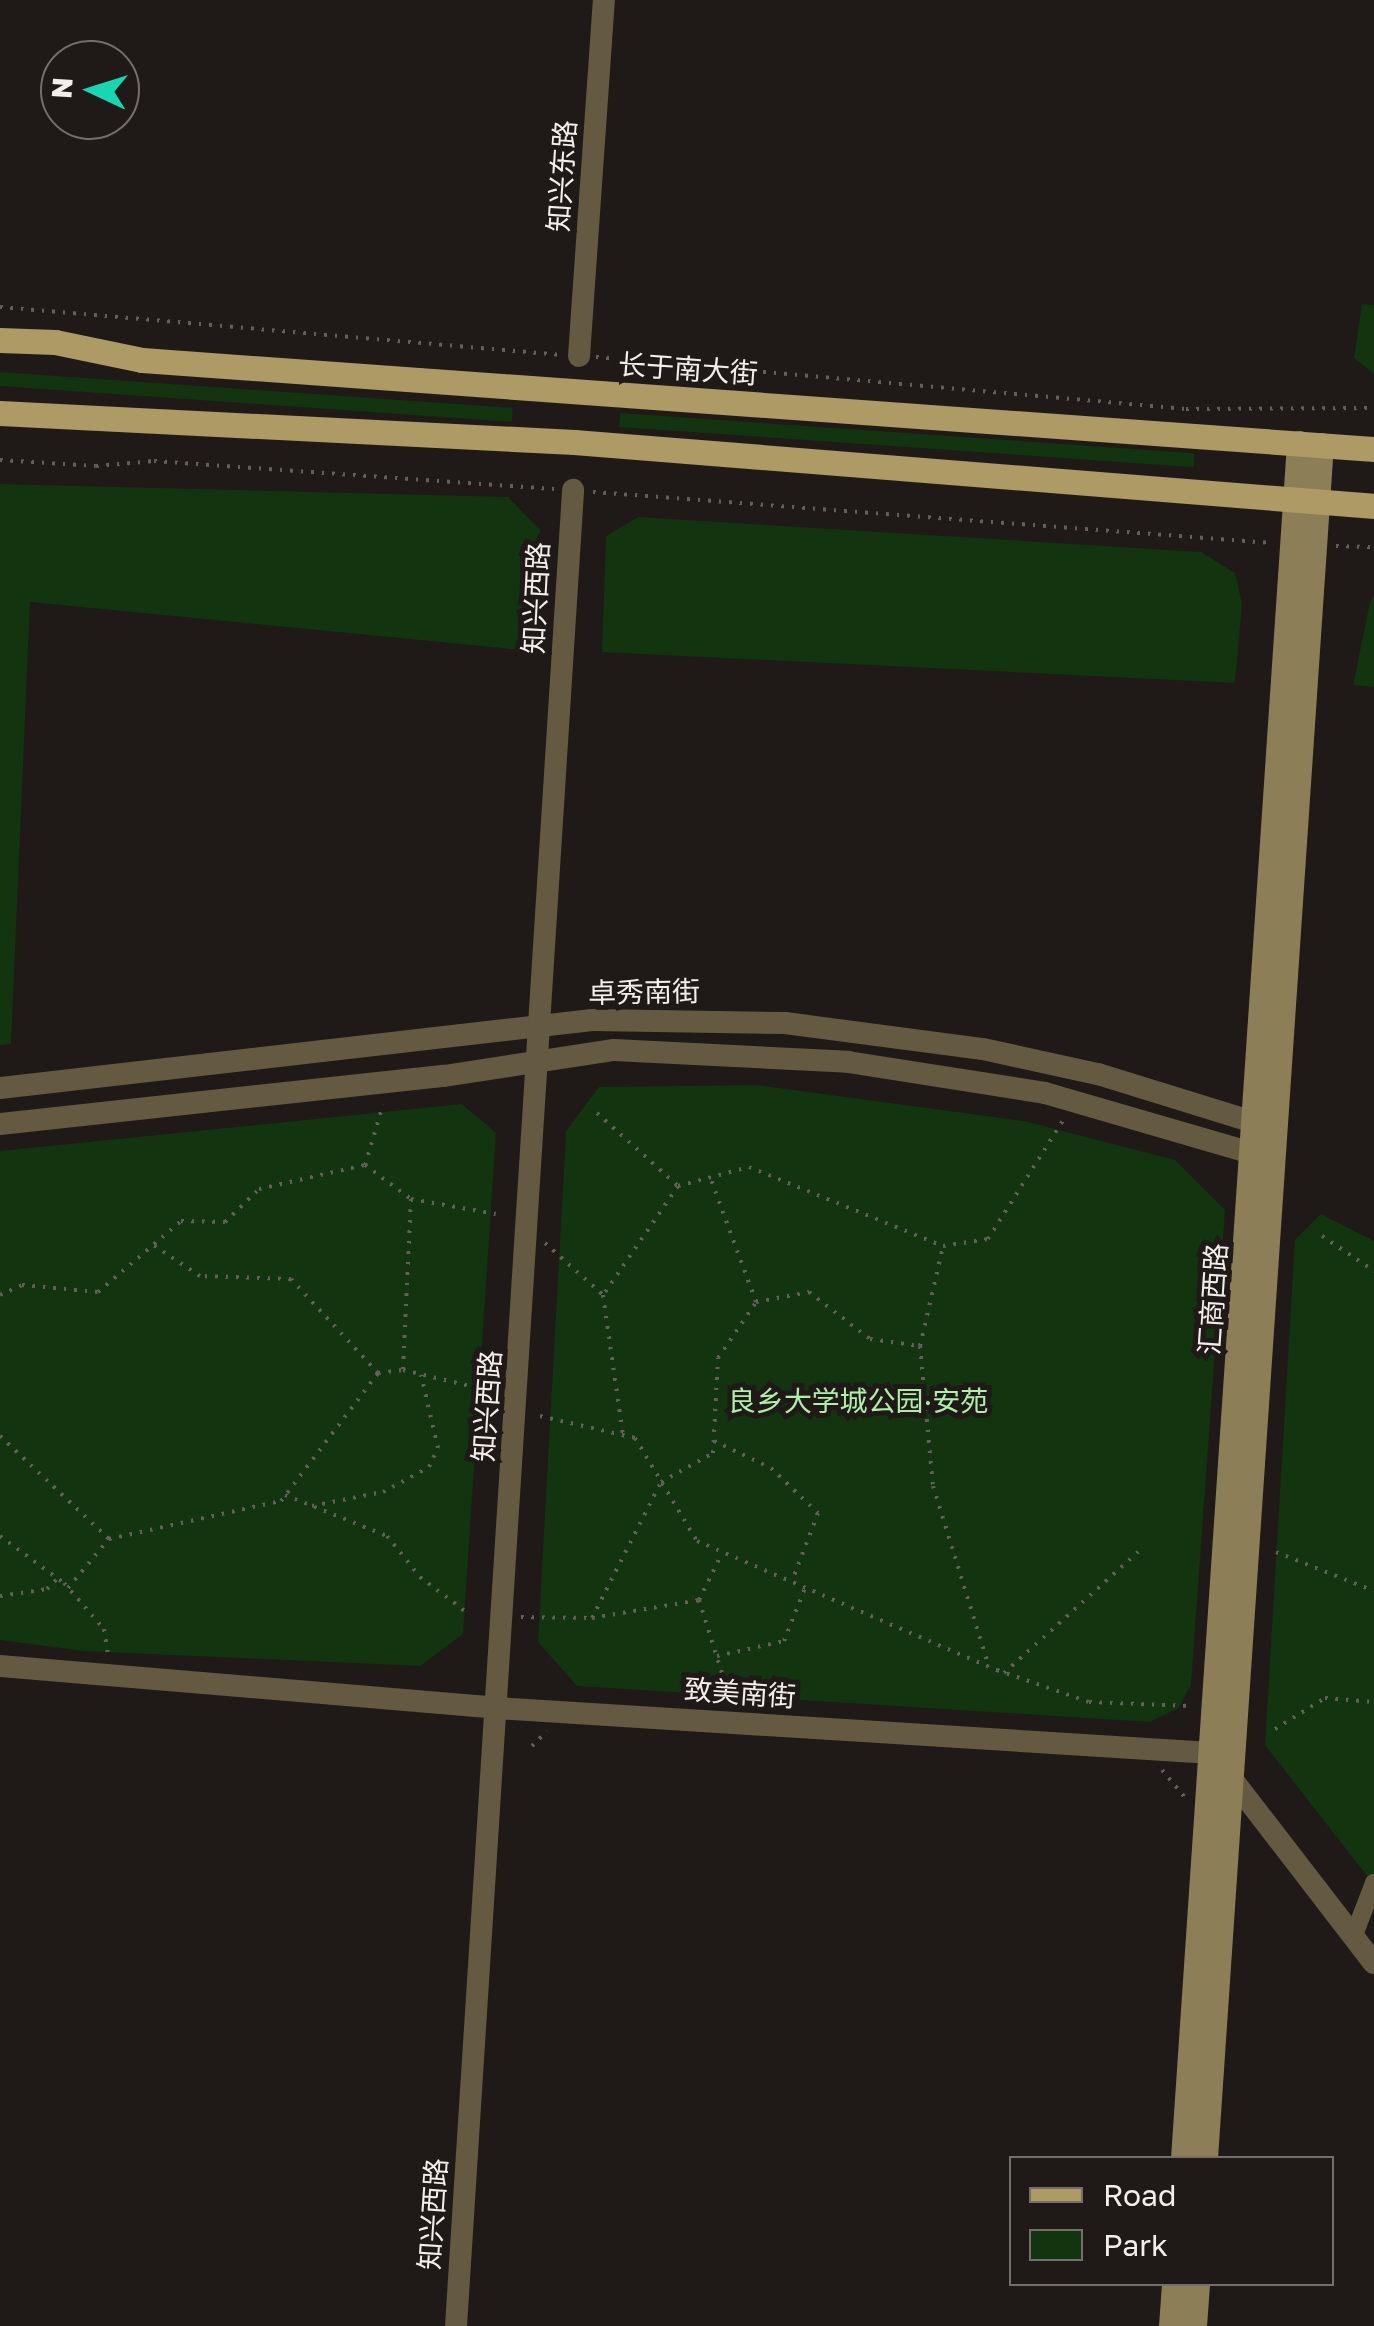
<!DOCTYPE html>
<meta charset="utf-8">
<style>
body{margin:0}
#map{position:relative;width:1374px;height:2326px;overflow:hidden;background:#1f1917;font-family:"Golos Text","Noto Sans SC",sans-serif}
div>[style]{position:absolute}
.green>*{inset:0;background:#12340f;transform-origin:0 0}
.path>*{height:4px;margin-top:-2px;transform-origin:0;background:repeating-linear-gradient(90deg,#645e5c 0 2.5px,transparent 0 10.5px)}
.minor>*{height:18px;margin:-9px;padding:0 9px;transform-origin:9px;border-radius:9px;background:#635a41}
.tertiary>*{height:22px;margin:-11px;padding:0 11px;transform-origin:11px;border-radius:11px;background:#635a41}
.secondary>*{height:25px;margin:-12.5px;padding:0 12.5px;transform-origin:12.5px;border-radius:12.5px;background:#8c7e56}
.primary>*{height:25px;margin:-12.5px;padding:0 12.5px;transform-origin:12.5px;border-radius:12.5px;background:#ad9a65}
span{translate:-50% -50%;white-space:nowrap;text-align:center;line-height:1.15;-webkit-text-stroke:10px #1f1917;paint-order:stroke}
.street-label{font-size:28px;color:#f3eeec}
.park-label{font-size:28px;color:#aef0a7}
.legend{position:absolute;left:1009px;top:2156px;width:325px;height:130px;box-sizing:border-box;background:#1f1917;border:2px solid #746e6c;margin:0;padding:12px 18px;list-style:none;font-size:30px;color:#f3eeec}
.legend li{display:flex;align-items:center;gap:20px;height:50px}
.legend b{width:50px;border:2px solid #746e6c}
.north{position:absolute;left:40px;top:40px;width:100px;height:100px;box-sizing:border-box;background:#1f1917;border:2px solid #746e6c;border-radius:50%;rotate:274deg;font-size:28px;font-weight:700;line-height:40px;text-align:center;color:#f3eeec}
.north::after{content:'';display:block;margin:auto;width:35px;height:45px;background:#1ad5b2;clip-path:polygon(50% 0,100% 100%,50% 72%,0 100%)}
</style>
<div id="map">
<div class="green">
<div style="clip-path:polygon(1362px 304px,1374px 305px,1374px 374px,1354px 358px)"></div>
<div style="left:0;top:372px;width:514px;height:14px;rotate:4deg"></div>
<div style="left:620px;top:413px;width:576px;height:14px;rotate:4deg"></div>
<div style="clip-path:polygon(0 484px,508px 497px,540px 530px,532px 651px,30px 602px,11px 1044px,0 1045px)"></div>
<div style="clip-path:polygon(638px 517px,1201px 552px,1235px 573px,1242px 604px,1235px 683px,602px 652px,606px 536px)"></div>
<div style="clip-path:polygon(1374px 596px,1374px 687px,1353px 685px,1370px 602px)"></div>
<div style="clip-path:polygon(756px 1085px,1024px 1121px,1175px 1160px,1225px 1210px,1191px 1685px,1179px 1708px,1150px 1722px,577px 1686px,538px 1642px,566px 1131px,599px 1087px)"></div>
<div style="clip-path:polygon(462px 1104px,496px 1133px,463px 1634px,420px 1666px,84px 1651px,0 1640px,0 1151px)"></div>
<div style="clip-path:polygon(1321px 1214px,1374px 1241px,1374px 1885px,1265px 1745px,1295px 1240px)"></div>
</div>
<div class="path">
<div style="left:0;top:307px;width:564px;rotate:4.88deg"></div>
<div style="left:596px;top:357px;width:592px;rotate:5.04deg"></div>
<div style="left:1186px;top:409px;width:188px;rotate:-0.3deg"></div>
<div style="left:0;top:460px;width:96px;rotate:3.6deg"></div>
<div style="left:96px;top:466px;width:58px;rotate:-4.9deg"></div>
<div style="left:154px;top:461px;width:401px;rotate:4deg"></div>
<div style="left:593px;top:492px;width:681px;rotate:4.3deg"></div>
<div style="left:1336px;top:546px;width:38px;rotate:2deg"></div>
<div style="left:597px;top:1113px;width:109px;rotate:42deg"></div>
<div style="left:678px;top:1186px;width:132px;rotate:124.5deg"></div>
<div style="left:365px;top:1165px;width:57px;rotate:36.5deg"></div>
<div style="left:411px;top:1199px;width:86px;rotate:10deg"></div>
<div style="left:678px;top:1186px;width:73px;rotate:-15deg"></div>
<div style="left:749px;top:1167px;width:209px;rotate:22.2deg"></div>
<div style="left:943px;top:1246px;width:46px;rotate:-8.8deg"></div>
<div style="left:988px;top:1239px;width:142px;rotate:-57.7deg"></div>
<div style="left:411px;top:1199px;width:171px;rotate:92.7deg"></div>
<div style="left:403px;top:1370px;width:86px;rotate:13.4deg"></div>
<div style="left:1322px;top:1236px;width:63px;rotate:33.9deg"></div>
<div style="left:545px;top:1243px;width:78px;rotate:41.9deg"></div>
<div style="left:603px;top:1295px;width:141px;rotate:81.9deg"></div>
<div style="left:0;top:1295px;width:24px;rotate:-24deg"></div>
<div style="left:22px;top:1285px;width:76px;rotate:5.3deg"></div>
<div style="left:98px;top:1292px;width:109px;rotate:-40.5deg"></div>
<div style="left:181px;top:1221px;width:44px;rotate:1.3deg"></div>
<div style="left:225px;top:1222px;width:47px;rotate:-44.1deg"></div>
<div style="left:259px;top:1189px;width:109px;rotate:-12.8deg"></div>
<div style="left:365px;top:1165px;width:63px;rotate:-73.3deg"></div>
<div style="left:756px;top:1302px;width:54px;rotate:-10.7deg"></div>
<div style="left:809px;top:1292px;width:77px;rotate:37.6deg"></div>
<div style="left:870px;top:1339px;width:50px;rotate:8deg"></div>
<div style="left:920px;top:1346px;width:103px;rotate:-77deg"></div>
<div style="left:920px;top:1346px;width:141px;rotate:84.7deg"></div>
<div style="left:933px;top:1486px;width:189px;rotate:72.8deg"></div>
<div style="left:378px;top:1373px;width:25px;rotate:-7deg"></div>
<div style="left:540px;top:1416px;width:98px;rotate:13deg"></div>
<div style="left:635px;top:1438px;width:120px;rotate:59deg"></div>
<div style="left:697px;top:1541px;width:327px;rotate:23.3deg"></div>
<div style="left:997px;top:1670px;width:97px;rotate:19.2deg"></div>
<div style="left:1089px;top:1702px;width:101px;rotate:2.3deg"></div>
<div style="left:0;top:1436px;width:150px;rotate:43.4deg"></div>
<div style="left:109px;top:1539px;width:176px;rotate:-12.5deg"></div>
<div style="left:281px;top:1501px;width:161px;rotate:-52.8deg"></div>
<div style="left:378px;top:1373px;width:128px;rotate:-132.8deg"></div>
<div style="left:291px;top:1279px;width:91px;rotate:-178.1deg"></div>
<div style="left:200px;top:1276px;width:56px;rotate:-146.6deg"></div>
<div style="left:714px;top:1441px;width:63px;rotate:25.3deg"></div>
<div style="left:771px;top:1468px;width:65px;rotate:43.8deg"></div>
<div style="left:818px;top:1513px;width:73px;rotate:110.9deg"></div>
<div style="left:285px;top:1495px;width:110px;rotate:21.9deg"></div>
<div style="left:387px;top:1536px;width:53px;rotate:51.2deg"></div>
<div style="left:420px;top:1577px;width:61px;rotate:37.1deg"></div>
<div style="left:312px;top:1506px;width:72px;rotate:-11.2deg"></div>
<div style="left:383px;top:1492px;width:52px;rotate:-28.5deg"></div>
<div style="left:429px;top:1467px;width:21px;rotate:-65deg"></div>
<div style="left:438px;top:1448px;width:75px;rotate:-103.1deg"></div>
<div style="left:0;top:1536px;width:79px;rotate:36.3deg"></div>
<div style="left:64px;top:1583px;width:61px;rotate:49deg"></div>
<div style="left:104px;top:1629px;width:25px;rotate:81deg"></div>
<div style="left:1276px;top:1552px;width:105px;rotate:21.7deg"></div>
<div style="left:68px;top:1588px;width:64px;rotate:-50.1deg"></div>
<div style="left:0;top:1596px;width:48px;rotate:-8.5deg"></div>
<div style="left:47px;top:1589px;width:13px;rotate:-45deg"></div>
<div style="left:699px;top:1600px;width:84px;rotate:72.6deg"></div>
<div style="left:521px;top:1617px;width:71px;rotate:0.8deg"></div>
<div style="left:592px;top:1618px;width:153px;rotate:-63.1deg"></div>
<div style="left:661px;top:1482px;width:60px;rotate:-29.1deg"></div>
<div style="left:713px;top:1453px;width:95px;rotate:-87deg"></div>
<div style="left:718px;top:1358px;width:68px;rotate:-55.8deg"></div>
<div style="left:756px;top:1302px;width:133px;rotate:-110.2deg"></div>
<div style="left:592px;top:1618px;width:109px;rotate:-9.5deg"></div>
<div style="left:699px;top:1600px;width:52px;rotate:-63.9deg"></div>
<div style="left:717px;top:1656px;width:69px;rotate:-12.6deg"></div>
<div style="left:784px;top:1641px;width:57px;rotate:-68.4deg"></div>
<div style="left:1004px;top:1673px;width:181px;rotate:-42.1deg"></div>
<div style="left:1275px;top:1729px;width:59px;rotate:-31.8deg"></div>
<div style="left:1325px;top:1698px;width:49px;rotate:4.7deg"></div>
<div style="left:532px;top:1746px;width:21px;rotate:-45deg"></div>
<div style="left:1162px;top:1770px;width:35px;rotate:50deg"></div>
</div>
<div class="minor">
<div style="left:1354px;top:1935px;width:56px;rotate:-69deg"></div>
</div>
<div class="tertiary">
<div style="left:579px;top:356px;width:357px;rotate:-86deg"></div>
<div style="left:0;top:1088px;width:596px;rotate:-6.55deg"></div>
<div style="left:592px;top:1020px;width:193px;rotate:0.9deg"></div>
<div style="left:785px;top:1023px;width:200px;rotate:7.5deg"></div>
<div style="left:983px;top:1049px;width:118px;rotate:12.3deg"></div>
<div style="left:1098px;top:1074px;width:176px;rotate:17.2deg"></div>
<div style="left:0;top:1124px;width:447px;rotate:-6.2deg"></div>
<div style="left:444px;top:1076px;width:172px;rotate:-8.7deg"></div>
<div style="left:614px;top:1050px;width:234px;rotate:2.9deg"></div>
<div style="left:848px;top:1062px;width:199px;rotate:8.9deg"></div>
<div style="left:1045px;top:1093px;width:229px;rotate:16.2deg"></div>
<div style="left:0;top:1666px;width:498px;rotate:4.8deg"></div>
<div style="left:496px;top:1708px;width:717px;rotate:3.6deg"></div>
<div style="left:1212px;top:1753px;width:265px;rotate:52.4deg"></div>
<div style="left:456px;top:2326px;width:1840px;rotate:-86.35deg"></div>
</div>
<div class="secondary">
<div style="left:1183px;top:2158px;width:1719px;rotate:-86.13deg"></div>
<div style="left:1205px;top:2158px;width:1717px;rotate:-86.13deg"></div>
<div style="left:1171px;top:2326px;width:42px;rotate:-85.9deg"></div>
<div style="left:1194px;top:2326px;width:42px;rotate:-85.9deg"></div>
</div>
<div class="primary">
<div style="left:0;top:340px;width:55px;rotate:2.1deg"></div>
<div style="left:55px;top:342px;width:89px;rotate:11.7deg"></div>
<div style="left:142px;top:360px;width:1235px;rotate:4.13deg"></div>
<div style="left:0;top:413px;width:575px;rotate:2.89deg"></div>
<div style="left:574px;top:442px;width:803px;rotate:4.57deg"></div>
</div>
<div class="street-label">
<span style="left:562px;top:176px;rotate:-86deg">知兴东路</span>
<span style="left:688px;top:369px;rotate:4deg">长于南大街</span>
<span style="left:536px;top:598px;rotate:-87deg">知兴西路</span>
<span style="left:644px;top:992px;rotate:-1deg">卓秀南街</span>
<span style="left:1213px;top:1299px;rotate:-86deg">汇商西路</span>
<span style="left:487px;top:1406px;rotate:-86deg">知兴西路</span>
<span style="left:740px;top:1693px;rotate:4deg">致美南街</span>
<span style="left:433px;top:2214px;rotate:-86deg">知兴西路</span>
</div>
<div class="park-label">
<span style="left:858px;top:1401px">良乡大学城公园·安苑</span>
</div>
<ul class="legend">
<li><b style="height:12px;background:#ad9a65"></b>Road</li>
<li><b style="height:28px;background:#12340f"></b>Park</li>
</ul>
<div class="north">N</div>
</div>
